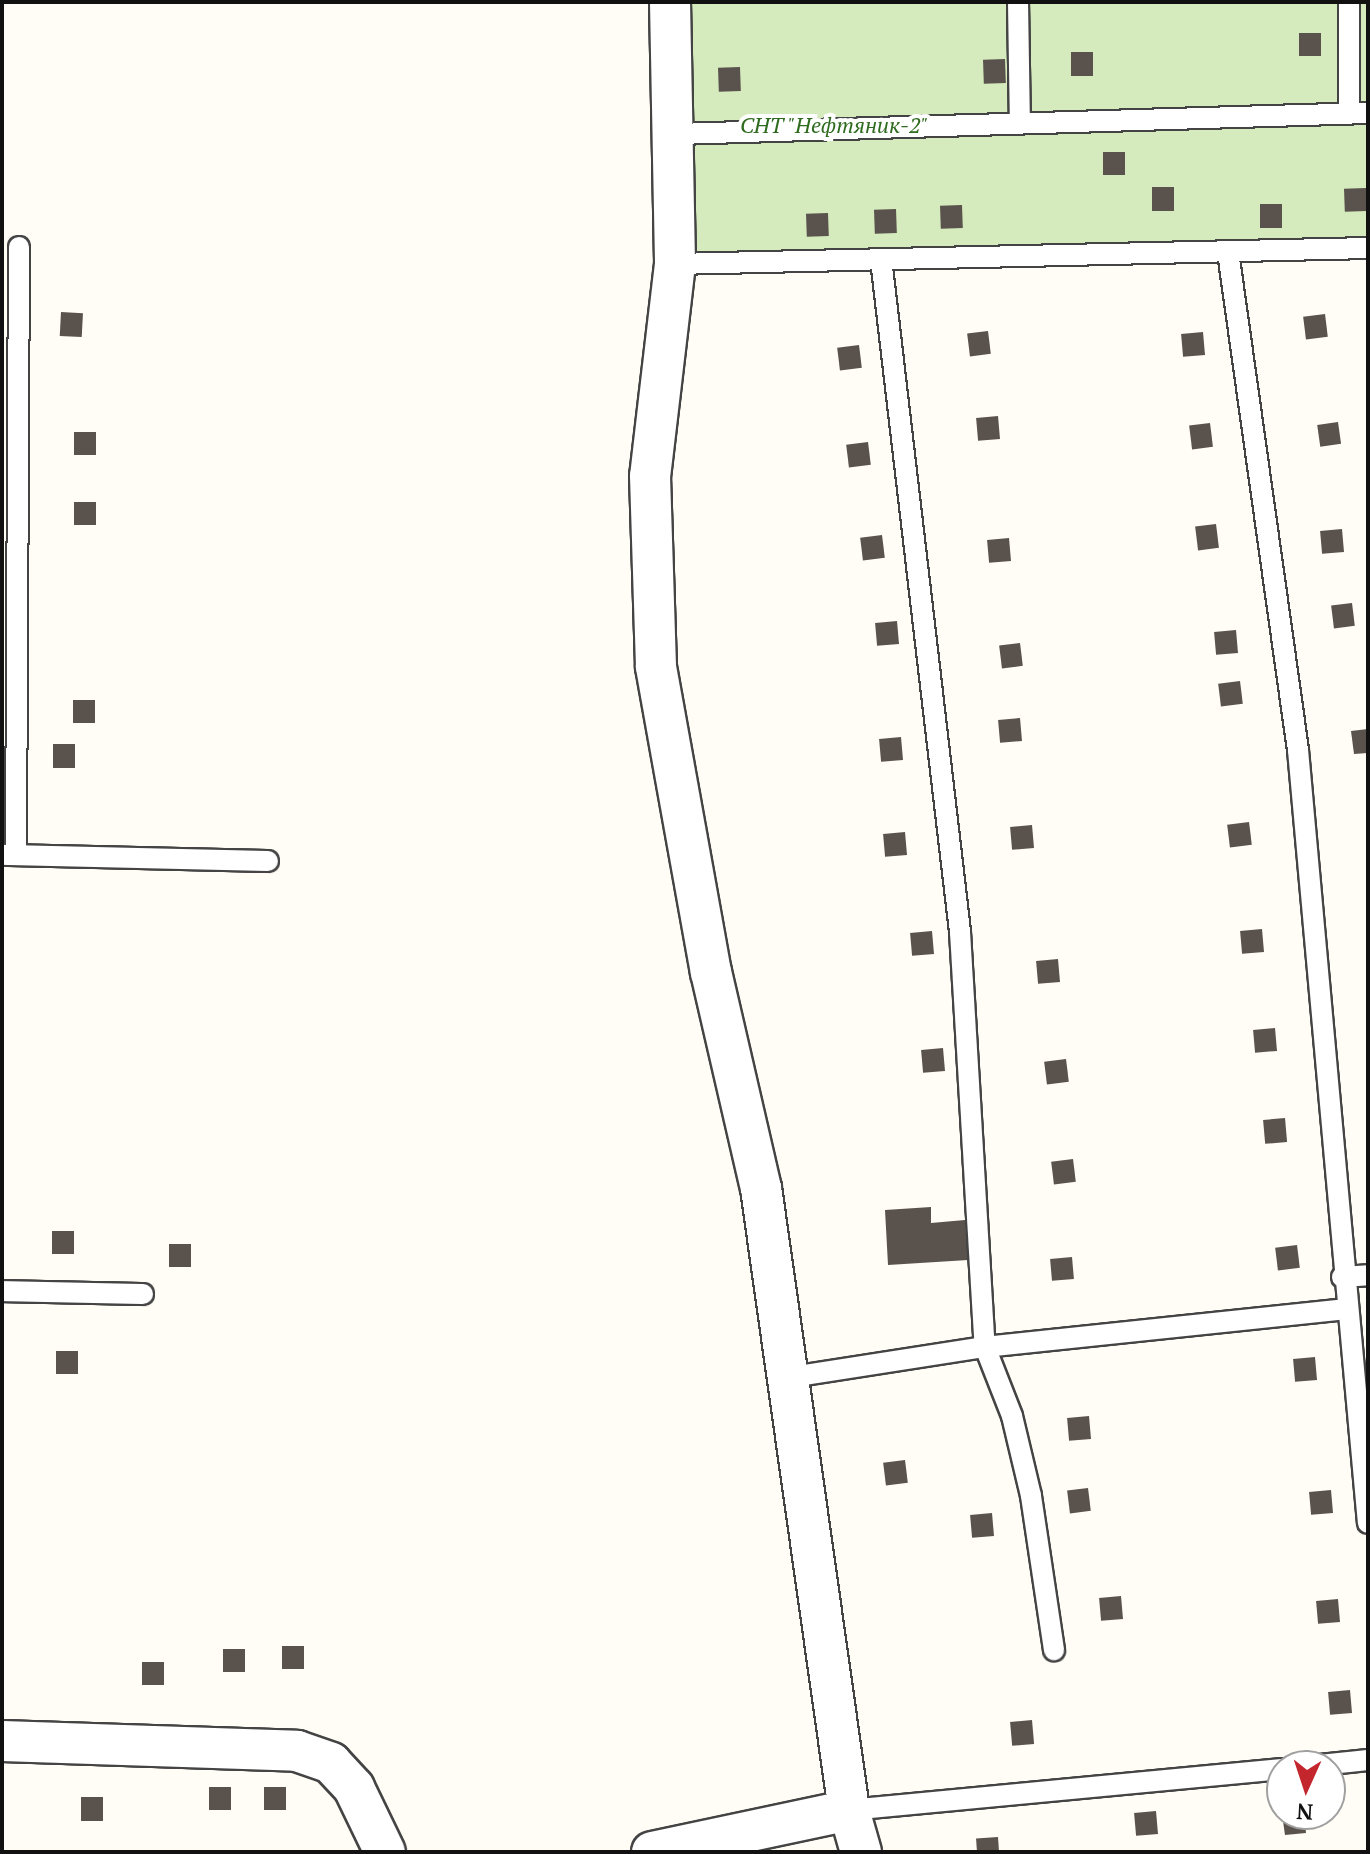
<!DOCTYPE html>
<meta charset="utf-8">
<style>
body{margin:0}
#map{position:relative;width:1370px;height:1854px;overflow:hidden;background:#fffdf5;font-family:"PT Serif",serif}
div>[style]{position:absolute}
.green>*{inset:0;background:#d5ebbd;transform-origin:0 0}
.building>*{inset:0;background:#5a524d;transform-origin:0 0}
.roads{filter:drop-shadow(2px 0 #444) drop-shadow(-2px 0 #444) drop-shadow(0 2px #444) drop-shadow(0 -2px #444)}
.lane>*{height:20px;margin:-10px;padding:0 10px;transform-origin:10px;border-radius:10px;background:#fff}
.street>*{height:40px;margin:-20px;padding:0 20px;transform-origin:20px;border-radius:20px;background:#fff}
span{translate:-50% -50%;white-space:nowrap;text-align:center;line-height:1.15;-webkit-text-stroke:8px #fff;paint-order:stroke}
.park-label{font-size:22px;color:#2f6b1f;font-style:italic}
.frame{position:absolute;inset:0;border:4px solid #111;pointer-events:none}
.north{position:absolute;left:1266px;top:1750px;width:80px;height:80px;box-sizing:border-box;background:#fff;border:2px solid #a0a0a0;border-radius:50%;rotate:183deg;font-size:22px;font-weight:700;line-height:32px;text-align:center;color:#111}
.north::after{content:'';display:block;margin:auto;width:28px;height:36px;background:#c4262e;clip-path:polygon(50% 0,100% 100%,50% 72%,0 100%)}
</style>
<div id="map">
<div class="green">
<div style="left:654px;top:2px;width:714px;height:249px"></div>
</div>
<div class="building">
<div style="left:1299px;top:33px;width:22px;height:23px"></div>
<div style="left:1071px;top:52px;width:22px;height:24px"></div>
<div style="left:1005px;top:59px;width:24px;height:22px;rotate:88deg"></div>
<div style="left:740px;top:67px;width:24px;height:22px;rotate:88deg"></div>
<div style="left:1125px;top:152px;width:23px;height:22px;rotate:90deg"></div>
<div style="left:1152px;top:187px;width:22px;height:24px"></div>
<div style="left:1366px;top:188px;width:23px;height:22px;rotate:88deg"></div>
<div style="left:1260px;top:204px;width:22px;height:24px"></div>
<div style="left:962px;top:205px;width:23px;height:22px;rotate:88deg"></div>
<div style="left:896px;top:209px;width:24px;height:22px;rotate:88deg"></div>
<div style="left:828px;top:213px;width:23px;height:22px;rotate:88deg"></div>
<div style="left:61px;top:312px;width:22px;height:24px;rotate:3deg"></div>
<div style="left:1325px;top:314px;width:23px;height:22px;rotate:83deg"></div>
<div style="left:988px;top:331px;width:23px;height:21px;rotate:83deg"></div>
<div style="left:1203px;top:332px;width:23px;height:22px;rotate:85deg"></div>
<div style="left:859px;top:345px;width:23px;height:22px;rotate:83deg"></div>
<div style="left:998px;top:416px;width:23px;height:22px;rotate:85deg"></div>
<div style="left:1338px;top:422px;width:22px;height:21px;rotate:82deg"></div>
<div style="left:1210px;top:423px;width:24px;height:21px;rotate:83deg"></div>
<div style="left:74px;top:432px;width:22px;height:23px"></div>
<div style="left:868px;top:442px;width:23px;height:22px;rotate:83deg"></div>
<div style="left:74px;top:502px;width:22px;height:23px"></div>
<div style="left:1216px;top:524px;width:24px;height:21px;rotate:83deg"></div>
<div style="left:1342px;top:529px;width:23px;height:22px;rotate:85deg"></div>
<div style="left:882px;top:535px;width:23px;height:22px;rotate:83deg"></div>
<div style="left:1009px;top:538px;width:23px;height:22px;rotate:85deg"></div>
<div style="left:1352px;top:603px;width:23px;height:21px;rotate:83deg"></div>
<div style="left:897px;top:621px;width:23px;height:22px;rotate:85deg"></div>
<div style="left:1236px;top:630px;width:23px;height:22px;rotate:85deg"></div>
<div style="left:1020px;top:643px;width:23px;height:21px;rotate:83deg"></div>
<div style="left:1240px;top:681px;width:23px;height:22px;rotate:83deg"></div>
<div style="left:73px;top:700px;width:22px;height:23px"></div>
<div style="left:1020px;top:718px;width:23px;height:22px;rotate:85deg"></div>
<div style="clip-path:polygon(1368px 729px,1368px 753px,1354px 754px,1351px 731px)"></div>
<div style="left:901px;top:737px;width:23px;height:22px;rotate:85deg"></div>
<div style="left:53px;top:744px;width:22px;height:24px"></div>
<div style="left:1249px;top:822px;width:23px;height:22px;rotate:83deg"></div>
<div style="left:1032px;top:825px;width:23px;height:22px;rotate:85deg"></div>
<div style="left:905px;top:832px;width:23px;height:22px;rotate:85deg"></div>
<div style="left:1262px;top:929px;width:23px;height:22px;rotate:85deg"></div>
<div style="left:932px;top:931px;width:23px;height:22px;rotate:85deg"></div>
<div style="left:1058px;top:959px;width:23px;height:22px;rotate:85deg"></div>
<div style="left:1275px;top:1028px;width:23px;height:22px;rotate:85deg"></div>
<div style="left:943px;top:1048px;width:23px;height:22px;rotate:85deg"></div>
<div style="left:1066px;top:1059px;width:23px;height:22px;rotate:83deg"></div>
<div style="left:1285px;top:1118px;width:24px;height:22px;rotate:85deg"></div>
<div style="left:1073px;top:1159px;width:23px;height:22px;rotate:83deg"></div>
<div style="clip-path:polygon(931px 1207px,931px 1223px,965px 1220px,968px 1260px,888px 1265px,885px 1210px)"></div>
<div style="left:52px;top:1231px;width:22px;height:23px"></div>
<div style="left:169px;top:1244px;width:22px;height:23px"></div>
<div style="left:1297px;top:1245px;width:23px;height:22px;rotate:83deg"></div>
<div style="left:1072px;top:1257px;width:22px;height:22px;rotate:85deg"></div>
<div style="left:56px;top:1351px;width:22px;height:23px"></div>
<div style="left:1315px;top:1357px;width:23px;height:22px;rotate:85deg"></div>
<div style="left:1089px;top:1416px;width:23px;height:22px;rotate:85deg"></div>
<div style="left:905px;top:1460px;width:23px;height:22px;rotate:83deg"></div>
<div style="left:1088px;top:1488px;width:23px;height:21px;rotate:83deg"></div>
<div style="left:1331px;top:1490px;width:23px;height:22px;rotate:85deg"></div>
<div style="left:992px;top:1513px;width:23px;height:22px;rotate:85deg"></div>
<div style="left:1121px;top:1596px;width:23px;height:22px;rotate:85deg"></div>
<div style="left:1338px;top:1599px;width:23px;height:22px;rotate:85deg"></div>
<div style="left:282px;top:1646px;width:22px;height:23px"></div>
<div style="left:223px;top:1649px;width:22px;height:23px"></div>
<div style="left:142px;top:1662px;width:22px;height:23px"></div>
<div style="left:1350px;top:1690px;width:23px;height:22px;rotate:85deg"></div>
<div style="left:1032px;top:1720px;width:24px;height:22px;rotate:85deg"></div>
<div style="left:209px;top:1787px;width:22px;height:23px"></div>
<div style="left:264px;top:1787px;width:22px;height:23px"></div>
<div style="left:81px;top:1797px;width:22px;height:24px"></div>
<div style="left:1156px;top:1811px;width:23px;height:22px;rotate:85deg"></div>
<div style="clip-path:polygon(1282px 1814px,1304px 1814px,1306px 1833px,1285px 1835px)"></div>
<div style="left:998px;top:1837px;width:15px;height:22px;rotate:86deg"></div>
</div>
<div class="roads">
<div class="lane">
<div style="left:1018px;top:2px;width:121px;rotate:89.1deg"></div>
<div style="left:1349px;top:2px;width:111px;rotate:90deg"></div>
<div style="left:677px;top:134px;width:691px;rotate:-1.74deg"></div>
<div style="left:1228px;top:252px;width:503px;rotate:82deg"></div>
<div style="left:1298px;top:750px;width:776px;rotate:84.83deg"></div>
<div style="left:881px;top:259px;width:678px;rotate:83.3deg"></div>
<div style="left:960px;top:932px;width:416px;rotate:86.6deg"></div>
<div style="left:985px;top:1347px;width:74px;rotate:68.6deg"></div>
<div style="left:1012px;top:1416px;width:82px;rotate:76.6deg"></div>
<div style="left:1031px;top:1496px;width:156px;rotate:81.5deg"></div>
<div style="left:675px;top:264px;width:693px;rotate:-1.32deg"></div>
<div style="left:4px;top:855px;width:264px;rotate:1.3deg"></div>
<div style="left:16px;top:855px;width:608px;rotate:-89.72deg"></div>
<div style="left:1342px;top:1277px;width:26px;rotate:-4deg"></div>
<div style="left:2px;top:1291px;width:141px;rotate:1.2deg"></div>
<div style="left:791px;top:1377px;width:196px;rotate:-8.8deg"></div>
<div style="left:985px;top:1347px;width:361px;rotate:-6deg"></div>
<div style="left:1310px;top:1766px;width:58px;rotate:-5.9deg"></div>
<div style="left:849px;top:1810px;width:435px;rotate:-5.4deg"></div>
</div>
<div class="street">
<div style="left:670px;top:2px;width:262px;rotate:88.9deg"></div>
<div style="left:675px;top:264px;width:213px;rotate:96.7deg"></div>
<div style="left:650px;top:476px;width:191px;rotate:88.2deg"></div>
<div style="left:656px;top:667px;width:310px;rotate:79.8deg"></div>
<div style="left:711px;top:972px;width:222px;rotate:77deg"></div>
<div style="left:761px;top:1188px;width:628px;rotate:81.95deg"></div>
<div style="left:849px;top:1810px;width:44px;rotate:74.1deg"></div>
<div style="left:2px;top:1741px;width:295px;rotate:1.9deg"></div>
<div style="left:297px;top:1751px;width:36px;rotate:19deg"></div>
<div style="left:331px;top:1763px;width:34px;rotate:47deg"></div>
<div style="left:354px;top:1788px;width:71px;rotate:64.2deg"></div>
<div style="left:652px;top:1852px;width:201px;rotate:-12deg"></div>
</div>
</div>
<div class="park-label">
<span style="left:834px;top:125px">СНТ "Нефтяник-2"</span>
</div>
<div class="frame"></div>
<div class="north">N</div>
</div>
